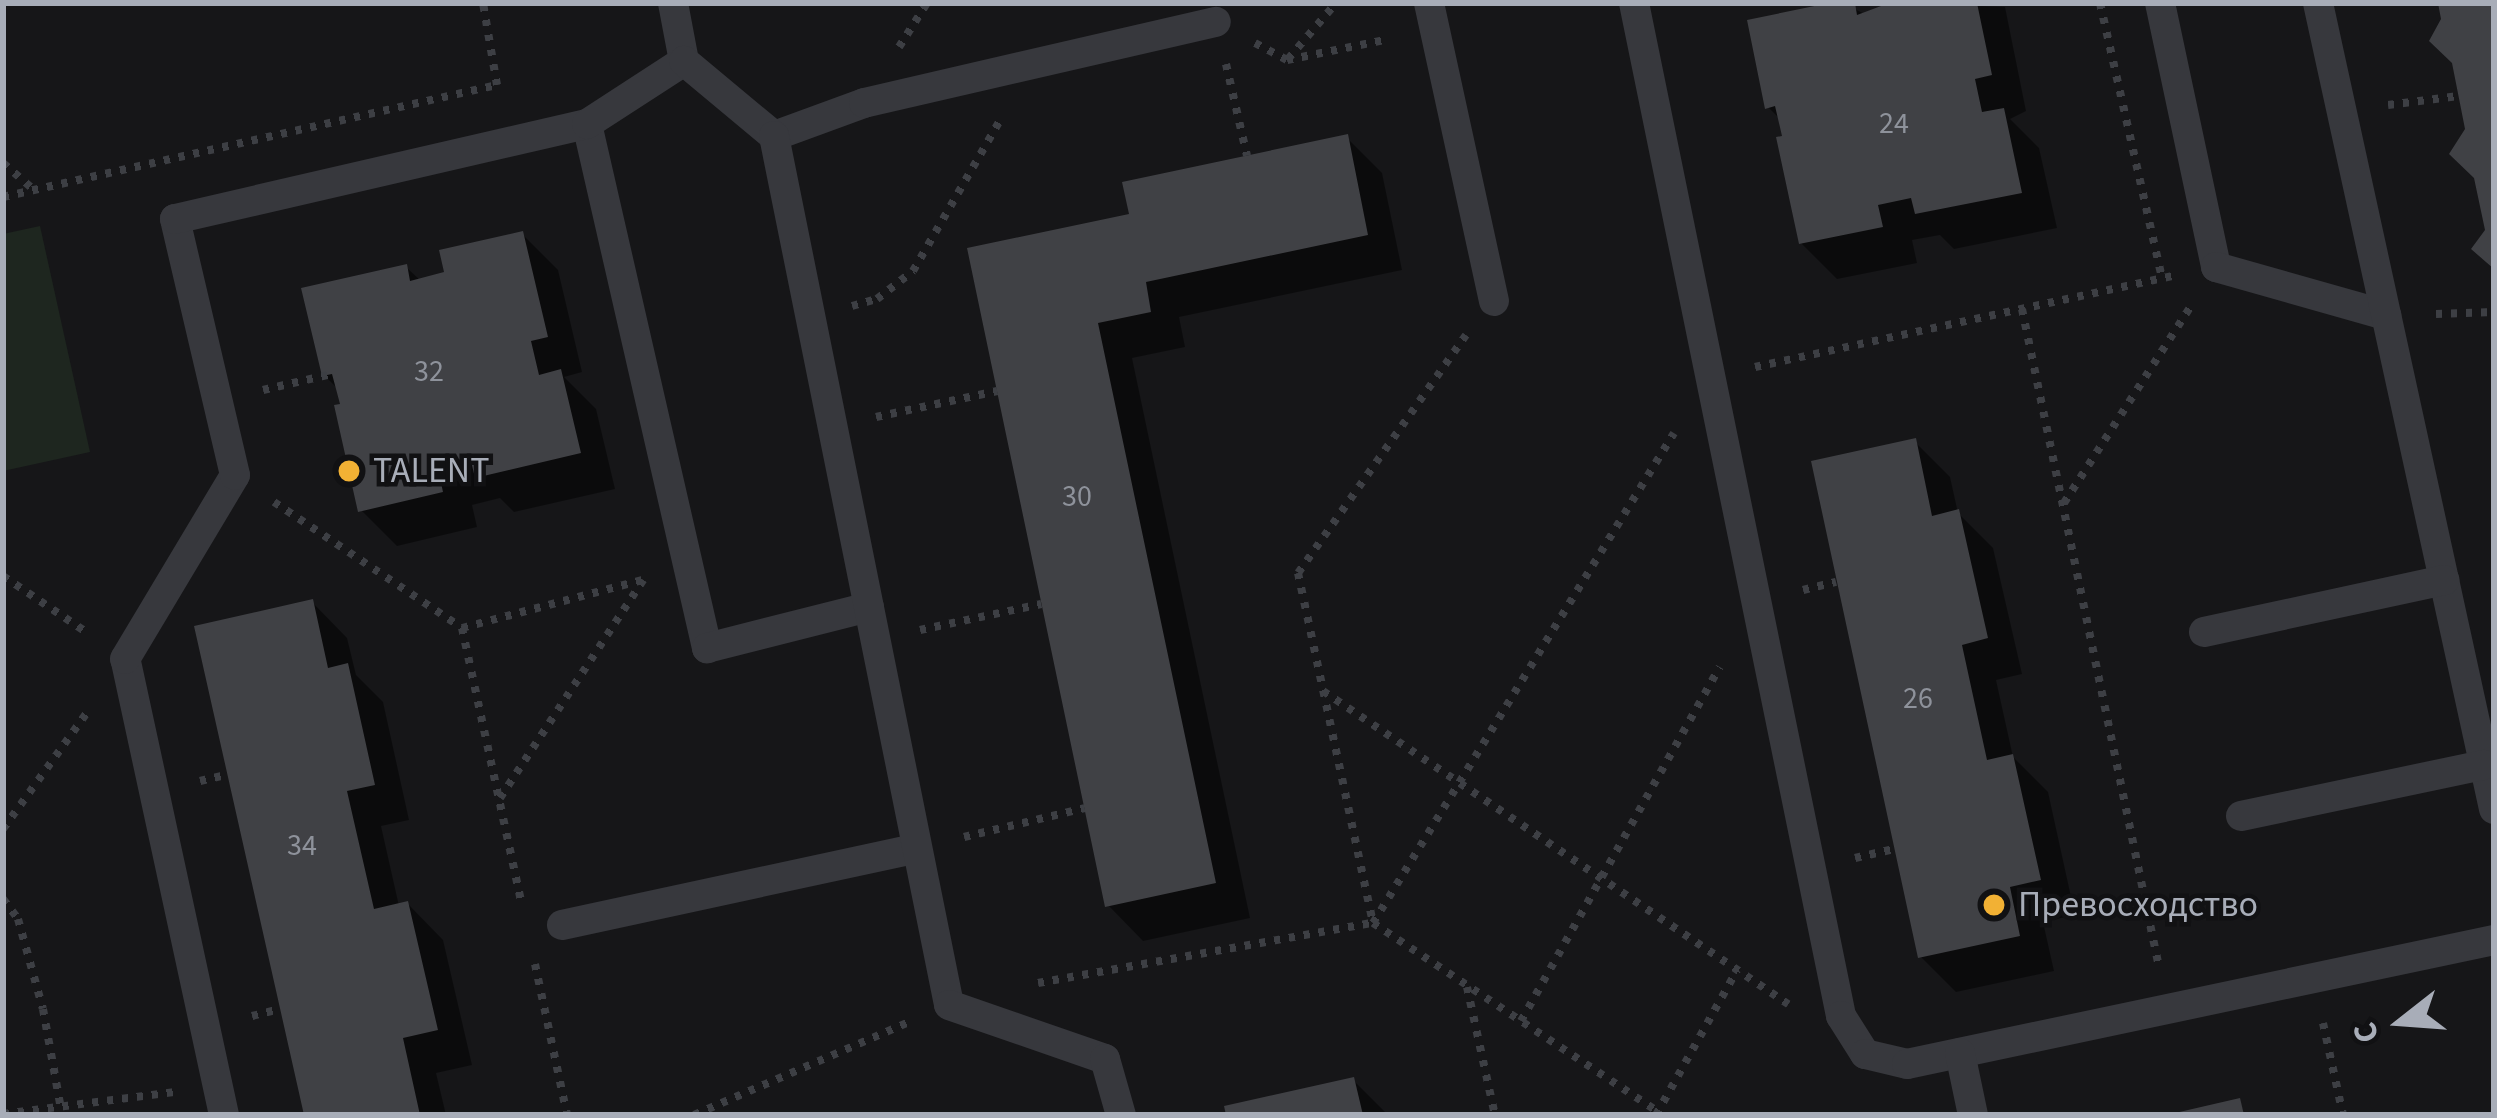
<!DOCTYPE html>
<meta charset="utf-8">
<style>
body{margin:0}
#map{position:relative;width:2497px;height:1118px;overflow:hidden;background:#161618;font-family:"Source Sans 3",sans-serif}
div>[style]{position:absolute}
.green>*{inset:0;background:#1e261f}
.shadow>*{inset:0;background:#0007}
.building>*{inset:0;background:#404145}
.path>*{height:8px;margin-top:-4px;transform-origin:0;background:repeating-linear-gradient(90deg,#3d3f44 0 6px,transparent 0 15px)}
.service>*{height:30px;margin:-15px;padding:0 15px;transform-origin:15px;border-radius:15px;background:#37383d}
.dots>*{width:33px;height:33px;translate:-50% -50%;box-sizing:border-box;border:6px solid #111113;border-radius:50%}
span{translate:-50% -50%;white-space:nowrap;text-align:center;line-height:1.15;-webkit-text-stroke:9px #111113;paint-order:stroke}
.number-label{font-size:30px;color:#8e929b}
.number-label span{-webkit-text-stroke-width:0}
.poi-label{font-size:36px;color:#a8adb8}
.left{translate:0 -50%;text-align:left}
.frame{position:absolute;inset:0;border:6px solid #a8adb8;pointer-events:none}
.north{position:absolute;left:2341px;top:962px;width:120px;height:120px;-webkit-text-stroke:9px #111113;paint-order:stroke;rotate:253deg;font-size:33px;font-weight:700;line-height:48px;text-align:center;color:#a8adb8}
.north::after{content:'';display:block;margin:auto;width:42px;height:54px;background:#a8adb8;clip-path:polygon(50% 0,100% 100%,50% 72%,0 100%)}
</style>
<div id="map">
<div class="green">
<div style="clip-path:polygon(40px 226px,90px 452px,3px 471px,3px 234px)"></div>
</div>
<div class="shadow">
<div style="clip-path:polygon(1844px 3px,1868px 16px,1892px 3px,2005px 7px,2026px 111px,2010px 119px,2039px 148px,2057px 228px,1954px 249px,1940px 235px,1912px 240px,1917px 263px,1837px 279px,1801px 243px,1782px 121px,1768px 107px)"></div>
<div style="clip-path:polygon(1347px 138px,1382px 173px,1402px 270px,1179px 317px,1185px 347px,1132px 358px,1250px 918px,1143px 941px,1108px 905px,971px 250px,1133px 216px)"></div>
<div style="clip-path:polygon(522px 234px,558px 270px,582px 372px,564px 377px,596px 409px,615px 489px,514px 512px,500px 498px,472px 505px,477px 527px,397px 546px,361px 510px,339px 390px,324px 375px,406px 267px,421px 281px,448px 274px)"></div>
<div style="clip-path:polygon(1915px 442px,1950px 477px,1958px 513px,1993px 548px,2022px 674px,1996px 680px,2013px 757px,2048px 792px,2075px 915px,2043px 922px,2054px 971px,1956px 992px,1920px 956px)"></div>
<div style="clip-path:polygon(312px 602px,347px 638px,356px 675px,383px 702px,409px 820px,381px 826px,399px 906px,408px 904px,443px 940px,472px 1065px,436px 1073px,446px 1115px,307px 1115px)"></div>
<div style="clip-path:polygon(1353px 1080px,1388px 1115px,1229px 1115px)"></div>
</div>
<div class="building">
<div style="clip-path:polygon(1829px 3px,1855px 3px,1857px 15px,1889px 3px,1977px 3px,1992px 75px,1975px 79px,1982px 112px,2004px 108px,2022px 193px,1915px 214px,1911px 198px,1878px 205px,1883px 227px,1799px 244px,1776px 137px,1782px 136px,1775px 106px,1765px 109px,1747px 20px)"></div>
<div style="clip-path:polygon(2438px 3px,2494px 3px,2494px 269px,2471px 249px,2485px 230px,2474px 178px,2449px 154px,2465px 129px,2452px 63px,2429px 41px,2441px 19px)"></div>
<div style="clip-path:polygon(1348px 134px,1368px 235px,1146px 282px,1151px 312px,1098px 323px,1216px 883px,1105px 907px,967px 248px,1129px 214px,1122px 182px)"></div>
<div style="clip-path:polygon(523px 231px,548px 337px,531px 341px,539px 375px,561px 369px,581px 453px,475px 478px,471px 461px,438px 469px,443px 492px,358px 512px,334px 405px,340px 404px,332px 374px,322px 376px,301px 288px,407px 264px,410px 281px,444px 272px,439px 250px)"></div>
<div style="clip-path:polygon(1916px 438px,1932px 516px,1959px 509px,1988px 638px,1962px 645px,1987px 760px,2013px 754px,2041px 880px,2010px 887px,2020px 936px,1918px 958px,1811px 461px)"></div>
<div style="clip-path:polygon(313px 599px,328px 668px,348px 663px,375px 785px,347px 791px,374px 909px,408px 901px,438px 1030px,403px 1038px,420px 1115px,304px 1115px,194px 626px)"></div>
<div style="clip-path:polygon(1354px 1077px,1363px 1115px,1226px 1115px,1224px 1106px)"></div>
<div style="clip-path:polygon(2240px 1098px,2244px 1115px,2175px 1115px,2175px 1113px)"></div>
</div>
<div class="path">
<div style="left:2100px;top:3px;width:282px;rotate:77.3deg"></div>
<div style="left:1255px;top:43px;width:36px;rotate:28deg"></div>
<div style="left:1287px;top:60px;width:104px;rotate:-11.6deg"></div>
<div style="left:899px;top:47px;width:52px;rotate:-57.5deg"></div>
<div style="left:1288px;top:59px;width:74px;rotate:-49.4deg"></div>
<div style="left:1226px;top:64px;width:94px;rotate:77.1deg"></div>
<div style="left:2388px;top:105px;width:71px;rotate:-7.3deg"></div>
<div style="left:3px;top:163px;width:40px;rotate:41deg"></div>
<div style="left:3px;top:197px;width:507px;rotate:-12.77deg"></div>
<div style="left:497px;top:85px;width:83px;rotate:-99.7deg"></div>
<div style="left:852px;top:306px;width:26px;rotate:-16deg"></div>
<div style="left:877px;top:299px;width:46px;rotate:-37.9deg"></div>
<div style="left:913px;top:271px;width:172px;rotate:-60deg"></div>
<div style="left:2022px;top:309px;width:667px;rotate:78.24deg"></div>
<div style="left:2436px;top:314px;width:58px;rotate:-2deg"></div>
<div style="left:1466px;top:335px;width:291px;rotate:125.2deg"></div>
<div style="left:1298px;top:573px;width:358px;rotate:77.9deg"></div>
<div style="left:1373px;top:923px;width:338px;rotate:33.5deg"></div>
<div style="left:1755px;top:367px;width:429px;rotate:-12.3deg"></div>
<div style="left:263px;top:390px;width:71px;rotate:-13.1deg"></div>
<div style="left:876px;top:417px;width:124px;rotate:-12.1deg"></div>
<div style="left:274px;top:502px;width:226px;rotate:33.8deg"></div>
<div style="left:462px;top:628px;width:280px;rotate:77.8deg"></div>
<div style="left:2064px;top:503px;width:238px;rotate:-57.2deg"></div>
<div style="left:3px;top:576px;width:100px;rotate:34deg"></div>
<div style="left:1803px;top:590px;width:34px;rotate:-14deg"></div>
<div style="left:462px;top:628px;width:190px;rotate:-14.9deg"></div>
<div style="left:920px;top:630px;width:124px;rotate:-12.1deg"></div>
<div style="left:1323px;top:691px;width:561px;rotate:33.95deg"></div>
<div style="left:200px;top:781px;width:28px;rotate:-13deg"></div>
<div style="left:500px;top:798px;width:261px;rotate:-56.7deg"></div>
<div style="left:3px;top:829px;width:145px;rotate:-54.2deg"></div>
<div style="left:964px;top:837px;width:124px;rotate:-13.5deg"></div>
<div style="left:1855px;top:858px;width:40px;rotate:-13deg"></div>
<div style="left:3px;top:899px;width:25px;rotate:53deg"></div>
<div style="left:18px;top:919px;width:93px;rotate:74.5deg"></div>
<div style="left:43px;top:1009px;width:108px;rotate:79.8deg"></div>
<div style="left:535px;top:964px;width:154px;rotate:78deg"></div>
<div style="left:1038px;top:983px;width:340px;rotate:-10.2deg"></div>
<div style="left:1373px;top:923px;width:575px;rotate:-58.44deg"></div>
<div style="left:1467px;top:987px;width:131px;rotate:77.7deg"></div>
<div style="left:252px;top:1016px;width:29px;rotate:-14deg"></div>
<div style="left:1521px;top:1021px;width:406px;rotate:-60.7deg"></div>
<div style="left:2323px;top:1023px;width:94px;rotate:77.7deg"></div>
<div style="left:3px;top:1114px;width:172px;rotate:-7.3deg"></div>
<div style="left:694px;top:1115px;width:234px;rotate:-23.4deg"></div>
<div style="left:1656px;top:1115px;width:166px;rotate:-60.8deg"></div>
</div>
<div class="service">
<div style="left:673px;top:3px;width:59px;rotate:79.3deg"></div>
<div style="left:1429px;top:3px;width:305px;rotate:77.7deg"></div>
<div style="left:1634px;top:3px;width:1034px;rotate:78.45deg"></div>
<div style="left:1841px;top:1016px;width:45px;rotate:57.7deg"></div>
<div style="left:1865px;top:1054px;width:43px;rotate:13.4deg"></div>
<div style="left:1907px;top:1064px;width:600px;rotate:-11.93deg"></div>
<div style="left:2160px;top:3px;width:270px;rotate:78deg"></div>
<div style="left:2216px;top:267px;width:177px;rotate:15.8deg"></div>
<div style="left:2318px;top:3px;width:825px;rotate:77.68deg"></div>
<div style="left:587px;top:124px;width:538px;rotate:77.1deg"></div>
<div style="left:707px;top:648px;width:167px;rotate:-14.2deg"></div>
<div style="left:774px;top:136px;width:96px;rotate:-20.1deg"></div>
<div style="left:864px;top:103px;width:361px;rotate:-13deg"></div>
<div style="left:2204px;top:632px;width:246px;rotate:-12.2deg"></div>
<div style="left:2241px;top:816px;width:248px;rotate:-11.9deg"></div>
<div style="left:562px;top:925px;width:363px;rotate:-12.2deg"></div>
<div style="left:1960px;top:1053px;width:63px;rotate:78.2deg"></div>
<div style="left:224px;top:1115px;width:467px;rotate:-102.2deg"></div>
<div style="left:125px;top:659px;width:214px;rotate:-59.1deg"></div>
<div style="left:235px;top:475px;width:263px;rotate:-103.2deg"></div>
<div style="left:175px;top:219px;width:423px;rotate:-13deg"></div>
<div style="left:587px;top:124px;width:116px;rotate:-33deg"></div>
<div style="left:684px;top:61px;width:117px;rotate:39.8deg"></div>
<div style="left:774px;top:136px;width:886px;rotate:78.61deg"></div>
<div style="left:949px;top:1005px;width:165px;rotate:19.1deg"></div>
<div style="left:1105px;top:1059px;width:58px;rotate:74.1deg"></div>
</div>
<div class="dots">
<div style="left:349px;top:471px;background:#f2b134"></div>
<div style="left:1994px;top:905px;background:#f2b134"></div>
</div>
<div class="number-label">
<span style="left:1894px;top:124px">24</span>
<span style="left:429px;top:372px">32</span>
<span style="left:1077px;top:497px">30</span>
<span style="left:1918px;top:699px">26</span>
<span style="left:302px;top:846px">34</span>
</div>
<div class="poi-label">
<span class="left" style="left:373px;top:471px">TALENT</span>
<span class="left" style="left:2018px;top:905px">Превосходство</span>
</div>
<div class="frame"></div>
<div class="north">С</div>
</div>
